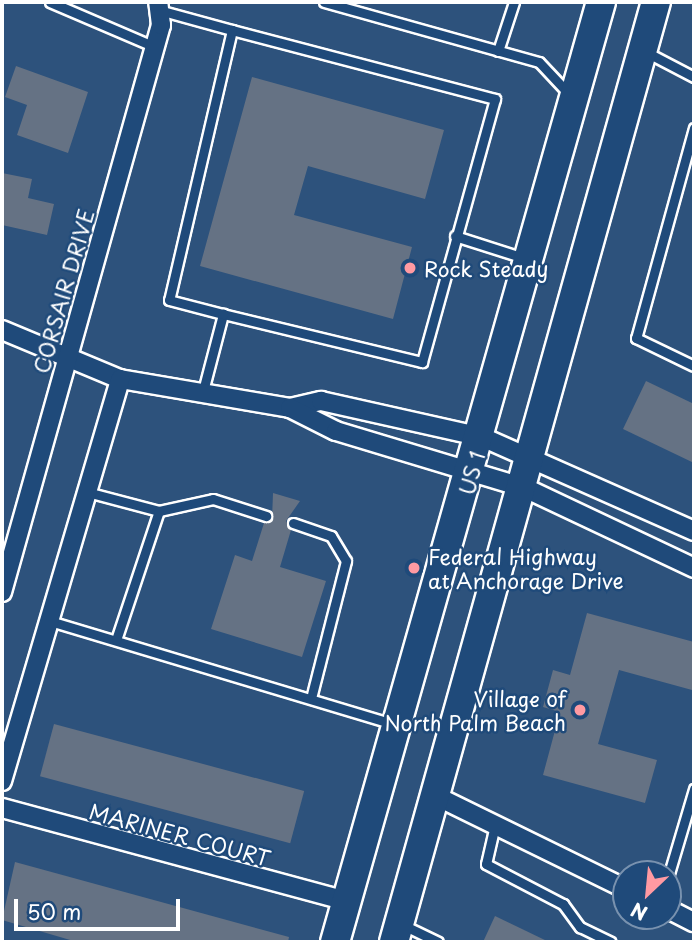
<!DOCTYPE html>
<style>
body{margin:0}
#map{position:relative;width:696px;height:944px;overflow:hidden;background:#2d527c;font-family:"Playpen Sans",sans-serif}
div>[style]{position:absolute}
.building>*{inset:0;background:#657284;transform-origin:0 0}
.roads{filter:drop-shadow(2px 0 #fff) drop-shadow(-2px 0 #fff) drop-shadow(0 2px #fff) drop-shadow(0 -2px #fff)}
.service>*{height:9px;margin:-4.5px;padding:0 4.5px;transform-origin:4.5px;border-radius:4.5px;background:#1f4a7a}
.minor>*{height:18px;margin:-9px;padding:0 9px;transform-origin:9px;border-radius:9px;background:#1f4a7a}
.primary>*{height:28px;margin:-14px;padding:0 14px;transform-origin:14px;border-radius:14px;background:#1f4a7a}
.dots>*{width:19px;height:19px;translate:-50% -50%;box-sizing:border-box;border:4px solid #1f4a7a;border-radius:50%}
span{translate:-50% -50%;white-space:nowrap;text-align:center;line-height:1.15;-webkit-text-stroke:5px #1f4a7a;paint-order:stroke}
.poi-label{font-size:21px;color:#fff}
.left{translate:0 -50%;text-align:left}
.right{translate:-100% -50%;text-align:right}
.street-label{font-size:21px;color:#fff}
.frame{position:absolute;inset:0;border:4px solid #fff;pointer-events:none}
.north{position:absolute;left:612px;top:860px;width:70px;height:70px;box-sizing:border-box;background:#1f4a7a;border:2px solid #7992af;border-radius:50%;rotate:206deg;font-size:19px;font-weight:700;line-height:28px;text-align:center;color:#fff}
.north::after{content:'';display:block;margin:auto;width:24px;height:32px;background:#ff9aa2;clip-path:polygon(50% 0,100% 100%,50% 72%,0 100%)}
.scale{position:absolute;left:14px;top:899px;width:166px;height:32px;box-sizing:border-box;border:4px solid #fff;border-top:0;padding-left:9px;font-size:21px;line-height:24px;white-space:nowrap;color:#fff;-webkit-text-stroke:5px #1f4a7a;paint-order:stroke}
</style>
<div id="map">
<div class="building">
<div style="clip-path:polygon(16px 66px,88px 92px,68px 153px,17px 135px,27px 105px,5px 97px)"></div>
<div style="clip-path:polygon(252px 77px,444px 130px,425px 199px,308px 166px,294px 215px,412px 247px,393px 319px,200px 266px)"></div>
<div style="clip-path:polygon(2px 173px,32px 179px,28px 198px,54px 204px,47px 235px,2px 225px)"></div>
<div style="clip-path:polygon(646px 381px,694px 404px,694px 463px,623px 429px)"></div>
<div style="clip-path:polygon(273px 493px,300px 501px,286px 521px,291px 530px,280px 567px,326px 581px,302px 657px,211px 629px,235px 555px,252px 561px,264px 523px,272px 519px)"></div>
<div style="clip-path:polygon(587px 613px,694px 642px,692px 690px,619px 670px,598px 744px,657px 760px,645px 803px,543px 775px,560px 712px,543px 707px,553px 670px,570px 675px)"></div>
<div style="left:54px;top:724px;width:259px;height:54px;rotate:15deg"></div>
<div style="clip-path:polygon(15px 862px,289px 937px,288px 942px,77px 942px,2px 920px)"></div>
<div style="clip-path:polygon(495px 916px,549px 942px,483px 942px)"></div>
</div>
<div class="roads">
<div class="service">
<div style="left:50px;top:2px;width:114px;rotate:23.2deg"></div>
<div style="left:324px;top:2px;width:223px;rotate:15.6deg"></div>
<div style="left:539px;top:62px;width:44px;rotate:46.8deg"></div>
<div style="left:159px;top:10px;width:76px;rotate:15.3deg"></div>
<div style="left:498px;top:51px;width:52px;rotate:-71.9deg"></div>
<div style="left:646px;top:52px;width:54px;rotate:27.5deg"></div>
<div style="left:694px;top:128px;width:218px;rotate:105.4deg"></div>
<div style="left:636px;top:338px;width:64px;rotate:25.8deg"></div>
<div style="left:455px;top:236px;width:72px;rotate:17.7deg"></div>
<div style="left:203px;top:391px;width:80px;rotate:-75.4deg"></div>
<div style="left:223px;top:314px;width:205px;rotate:13.6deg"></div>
<div style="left:422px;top:362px;width:273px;rotate:-74.5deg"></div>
<div style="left:495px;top:99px;width:272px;rotate:-165.3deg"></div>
<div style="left:232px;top:30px;width:277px;rotate:103.1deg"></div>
<div style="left:169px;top:300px;width:56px;rotate:14.5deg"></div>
<div style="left:87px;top:492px;width:74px;rotate:14.8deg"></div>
<div style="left:159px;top:511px;width:55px;rotate:-12.5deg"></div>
<div style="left:213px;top:499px;width:56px;rotate:17.8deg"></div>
<div style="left:293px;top:523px;width:40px;rotate:18.9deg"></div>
<div style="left:331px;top:536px;width:29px;rotate:59deg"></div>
<div style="left:346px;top:561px;width:141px;rotate:104.3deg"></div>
<div style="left:50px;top:621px;width:359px;rotate:16.7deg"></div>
<div style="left:116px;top:640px;width:136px;rotate:-71.6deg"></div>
<div style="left:495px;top:825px;width:40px;rotate:103deg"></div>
<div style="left:486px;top:864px;width:87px;rotate:27.5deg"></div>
<div style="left:563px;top:904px;width:29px;rotate:54deg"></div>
<div style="left:580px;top:927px;width:34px;rotate:26deg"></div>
<div style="left:668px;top:877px;width:92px;rotate:-73.5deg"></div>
<div style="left:401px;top:924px;width:41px;rotate:25.9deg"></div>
</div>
<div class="minor">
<div style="left:2px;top:330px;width:128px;rotate:22.6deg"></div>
<div style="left:120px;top:379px;width:172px;rotate:9.7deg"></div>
<div style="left:290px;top:408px;width:32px;rotate:-13deg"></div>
<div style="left:321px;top:401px;width:165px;rotate:12.6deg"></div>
<div style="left:482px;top:437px;width:232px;rotate:23.9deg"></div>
<div style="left:290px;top:408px;width:51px;rotate:26.6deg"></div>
<div style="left:336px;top:431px;width:197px;rotate:16.8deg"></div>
<div style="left:525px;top:488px;width:187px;rotate:25.3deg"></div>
<div style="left:2px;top:592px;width:589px;rotate:-74.34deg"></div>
<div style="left:161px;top:25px;width:23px;rotate:-97deg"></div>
<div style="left:2px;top:781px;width:419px;rotate:-73.6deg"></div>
<div style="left:436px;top:796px;width:212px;rotate:26.1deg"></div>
<div style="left:2px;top:808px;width:357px;rotate:15.1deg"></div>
<div style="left:668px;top:909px;width:29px;rotate:27deg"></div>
</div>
<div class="primary">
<div style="left:335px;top:942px;width:977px;rotate:-74.2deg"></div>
<div style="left:394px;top:942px;width:976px;rotate:-74.43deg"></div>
</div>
</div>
<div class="dots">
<div style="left:410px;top:268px;background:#ff9aa2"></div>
<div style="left:414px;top:568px;background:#ff9aa2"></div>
<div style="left:580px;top:710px;background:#ff9aa2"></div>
</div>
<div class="poi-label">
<span class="left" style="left:424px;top:268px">Rock Steady</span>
<span class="left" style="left:428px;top:568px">Federal Highway<br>at Anchorage Drive</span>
<span class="right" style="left:566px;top:710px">Village of<br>North Palm Beach</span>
</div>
<div class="street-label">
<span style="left:63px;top:291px;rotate:-74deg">CORSAIR DRIVE</span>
<span style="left:471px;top:473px;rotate:-74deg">US 1</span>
<span style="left:180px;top:834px;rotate:15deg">MARINER COURT</span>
</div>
<div class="frame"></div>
<div class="north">N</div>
<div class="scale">50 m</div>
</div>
